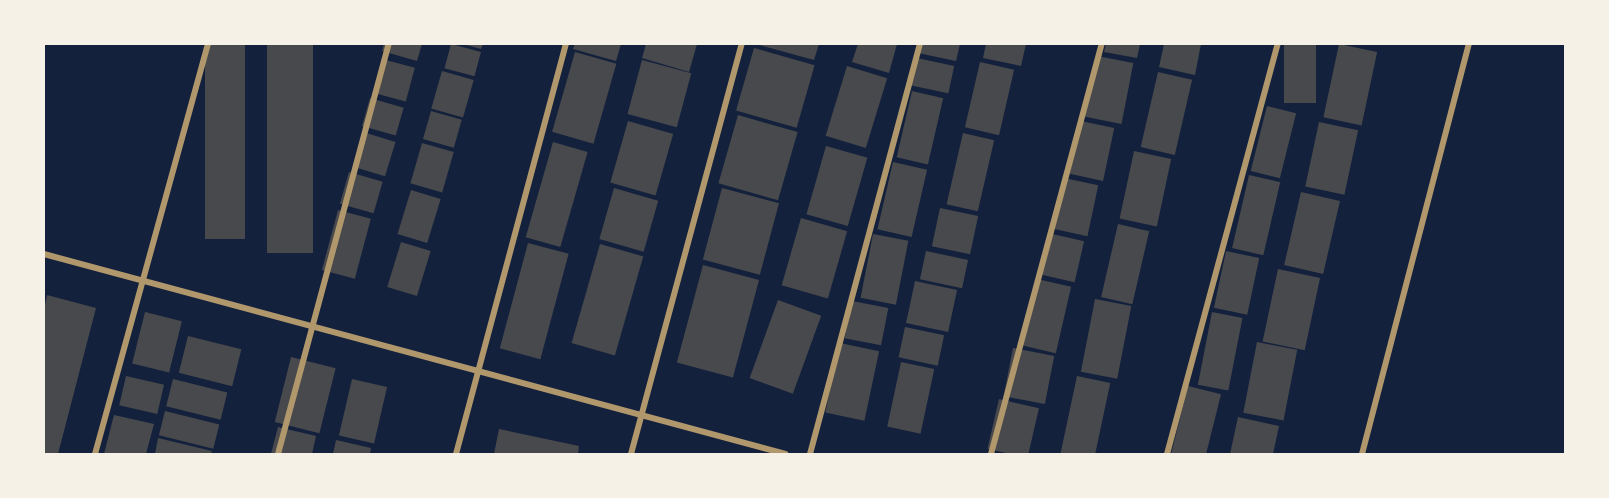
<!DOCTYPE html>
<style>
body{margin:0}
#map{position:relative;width:1609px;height:498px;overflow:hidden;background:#14213d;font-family:Raleway,sans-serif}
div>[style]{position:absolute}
.building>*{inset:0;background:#48494c;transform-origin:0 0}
.minor>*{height:6px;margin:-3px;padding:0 3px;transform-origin:3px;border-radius:3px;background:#b1986c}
span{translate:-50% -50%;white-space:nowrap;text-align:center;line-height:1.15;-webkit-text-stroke:6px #f6f1e7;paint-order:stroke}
.frame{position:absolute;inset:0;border:45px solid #f6f1e7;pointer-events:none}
</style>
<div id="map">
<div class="building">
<div style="left:205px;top:44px;width:40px;height:195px"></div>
<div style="left:267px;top:44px;width:46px;height:209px"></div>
<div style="clip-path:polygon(384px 44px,422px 44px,417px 61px,382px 51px)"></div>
<div style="left:451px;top:44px;width:31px;height:25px;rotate:15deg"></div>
<div style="clip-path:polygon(463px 44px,483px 44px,481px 49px)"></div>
<div style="clip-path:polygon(575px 44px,621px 44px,616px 61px,573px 49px)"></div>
<div style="clip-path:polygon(646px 44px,697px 44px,689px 72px,642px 58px)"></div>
<div style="clip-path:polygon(756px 44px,819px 44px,814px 60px)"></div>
<div style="clip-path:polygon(858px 44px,897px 44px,889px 73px,852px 62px)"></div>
<div style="clip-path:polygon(920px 44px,960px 44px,956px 61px,918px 53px)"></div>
<div style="clip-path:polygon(986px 44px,1026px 44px,1021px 66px,983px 58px)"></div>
<div style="clip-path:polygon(1106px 44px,1140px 44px,1137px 58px,1104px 52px)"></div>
<div style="clip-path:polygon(1164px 44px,1201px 44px,1195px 75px,1159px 67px)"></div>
<div style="left:1284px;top:44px;width:32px;height:59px"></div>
<div style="left:1339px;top:44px;width:39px;height:75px;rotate:12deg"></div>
<div style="left:754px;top:48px;width:63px;height:65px;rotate:16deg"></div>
<div style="left:575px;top:52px;width:43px;height:83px;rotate:16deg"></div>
<div style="left:1097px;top:56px;width:37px;height:62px;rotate:11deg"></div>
<div style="left:917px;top:58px;width:38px;height:28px;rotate:12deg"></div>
<div style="left:382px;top:59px;width:34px;height:35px;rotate:15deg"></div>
<div style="left:642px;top:60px;width:51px;height:56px;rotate:15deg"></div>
<div style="left:980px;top:62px;width:35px;height:67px;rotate:13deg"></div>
<div style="left:847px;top:66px;width:42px;height:73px;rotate:17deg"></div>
<div style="left:442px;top:71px;width:33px;height:39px;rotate:16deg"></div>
<div style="left:1158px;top:72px;width:35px;height:77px;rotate:13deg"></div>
<div style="left:912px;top:91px;width:32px;height:68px;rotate:13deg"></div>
<div style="left:370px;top:98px;width:35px;height:29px;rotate:16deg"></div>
<div style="left:1267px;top:106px;width:30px;height:67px;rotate:14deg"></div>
<div style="left:431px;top:111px;width:32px;height:29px;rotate:16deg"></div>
<div style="left:738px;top:115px;width:62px;height:71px;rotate:16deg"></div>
<div style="left:628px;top:121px;width:47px;height:64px;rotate:16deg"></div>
<div style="left:1081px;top:121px;width:34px;height:54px;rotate:12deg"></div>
<div style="left:1319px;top:122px;width:40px;height:66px;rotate:12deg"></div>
<div style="left:363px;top:132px;width:34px;height:36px;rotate:17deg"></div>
<div style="left:963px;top:133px;width:32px;height:73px;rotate:13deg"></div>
<div style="left:553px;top:142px;width:36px;height:99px;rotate:16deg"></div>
<div style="left:422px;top:143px;width:33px;height:42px;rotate:16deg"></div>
<div style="left:826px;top:146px;width:43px;height:71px;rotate:16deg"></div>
<div style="left:1134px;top:151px;width:38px;height:69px;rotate:12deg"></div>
<div style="left:893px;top:162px;width:35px;height:69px;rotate:13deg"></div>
<div style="left:349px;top:172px;width:35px;height:33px;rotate:16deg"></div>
<div style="left:1249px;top:175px;width:32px;height:75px;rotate:13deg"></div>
<div style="left:1064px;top:178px;width:35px;height:52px;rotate:12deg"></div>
<div style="left:614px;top:188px;width:46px;height:53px;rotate:16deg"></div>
<div style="left:722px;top:188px;width:59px;height:74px;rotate:15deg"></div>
<div style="left:411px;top:190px;width:31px;height:46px;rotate:17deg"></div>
<div style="left:1301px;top:192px;width:40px;height:75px;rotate:13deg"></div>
<div style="left:940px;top:208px;width:39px;height:39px;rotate:12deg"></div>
<div style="left:338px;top:210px;width:34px;height:62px;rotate:15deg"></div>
<div style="left:801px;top:218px;width:48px;height:70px;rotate:16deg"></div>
<div style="left:1118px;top:224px;width:32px;height:75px;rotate:13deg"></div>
<div style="left:1048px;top:233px;width:37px;height:42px;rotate:13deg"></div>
<div style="left:873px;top:234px;width:36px;height:65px;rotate:11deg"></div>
<div style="left:401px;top:242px;width:31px;height:47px;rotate:17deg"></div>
<div style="left:528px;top:243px;width:42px;height:109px;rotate:15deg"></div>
<div style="left:600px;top:244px;width:45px;height:103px;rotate:16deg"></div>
<div style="left:926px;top:251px;width:43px;height:29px;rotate:12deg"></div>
<div style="left:1226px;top:251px;width:34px;height:58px;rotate:12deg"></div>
<div style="left:703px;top:265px;width:58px;height:101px;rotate:15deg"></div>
<div style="left:1278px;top:269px;width:43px;height:74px;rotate:12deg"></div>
<div style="left:1037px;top:279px;width:35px;height:68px;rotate:13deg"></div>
<div style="left:915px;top:281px;width:43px;height:43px;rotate:12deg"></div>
<div style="clip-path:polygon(47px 295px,96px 308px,58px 454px,44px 454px,44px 310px)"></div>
<div style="left:1095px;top:299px;width:37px;height:74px;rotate:11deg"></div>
<div style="left:778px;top:300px;width:46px;height:83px;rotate:20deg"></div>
<div style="left:852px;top:301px;width:37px;height:38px;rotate:11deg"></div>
<div style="left:145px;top:312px;width:38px;height:53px;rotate:14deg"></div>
<div style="left:1212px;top:312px;width:31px;height:74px;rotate:11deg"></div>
<div style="left:905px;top:327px;width:40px;height:31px;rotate:12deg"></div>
<div style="left:188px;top:336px;width:55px;height:38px;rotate:14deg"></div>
<div style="left:1257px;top:342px;width:41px;height:72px;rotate:11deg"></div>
<div style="left:840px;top:343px;width:40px;height:71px;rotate:12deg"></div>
<div style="left:1013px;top:348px;width:42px;height:49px;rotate:11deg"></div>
<div style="left:291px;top:357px;width:46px;height:67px;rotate:14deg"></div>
<div style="left:901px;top:362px;width:34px;height:66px;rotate:12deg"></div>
<div style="left:126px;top:376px;width:39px;height:30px;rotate:13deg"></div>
<div style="left:1077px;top:376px;width:34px;height:80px;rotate:12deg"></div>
<div style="left:173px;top:379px;width:56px;height:28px;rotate:14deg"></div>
<div style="left:352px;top:379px;width:36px;height:58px;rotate:13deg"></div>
<div style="left:1188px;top:386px;width:34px;height:69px;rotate:14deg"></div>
<div style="left:999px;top:399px;width:41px;height:51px;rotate:13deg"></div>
<div style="left:165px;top:411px;width:56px;height:25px;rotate:14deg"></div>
<div style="clip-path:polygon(114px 415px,154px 424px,146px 454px,104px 454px)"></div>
<div style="clip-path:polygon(1238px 417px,1279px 426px,1273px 454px,1230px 454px)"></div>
<div style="clip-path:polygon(278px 427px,316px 436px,312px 454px,271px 454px)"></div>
<div style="clip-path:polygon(499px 429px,579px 446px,578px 454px,494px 454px)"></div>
<div style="clip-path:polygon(158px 438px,212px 451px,211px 454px,155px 454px)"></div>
<div style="clip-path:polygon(336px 440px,371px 448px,370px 454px,333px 454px)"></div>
</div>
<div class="minor">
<div style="left:44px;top:254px;width:768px;rotate:15.09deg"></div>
<div style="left:95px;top:454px;width:425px;rotate:-74.6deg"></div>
<div style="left:278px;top:454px;width:425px;rotate:-74.9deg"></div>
<div style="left:456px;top:454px;width:424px;rotate:-75deg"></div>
<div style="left:631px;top:454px;width:425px;rotate:-74.9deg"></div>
<div style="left:810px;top:454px;width:424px;rotate:-75deg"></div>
<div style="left:991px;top:454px;width:425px;rotate:-74.9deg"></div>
<div style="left:1167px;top:454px;width:425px;rotate:-74.9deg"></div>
<div style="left:1362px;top:454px;width:424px;rotate:-75.4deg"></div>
</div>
<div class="frame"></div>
</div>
